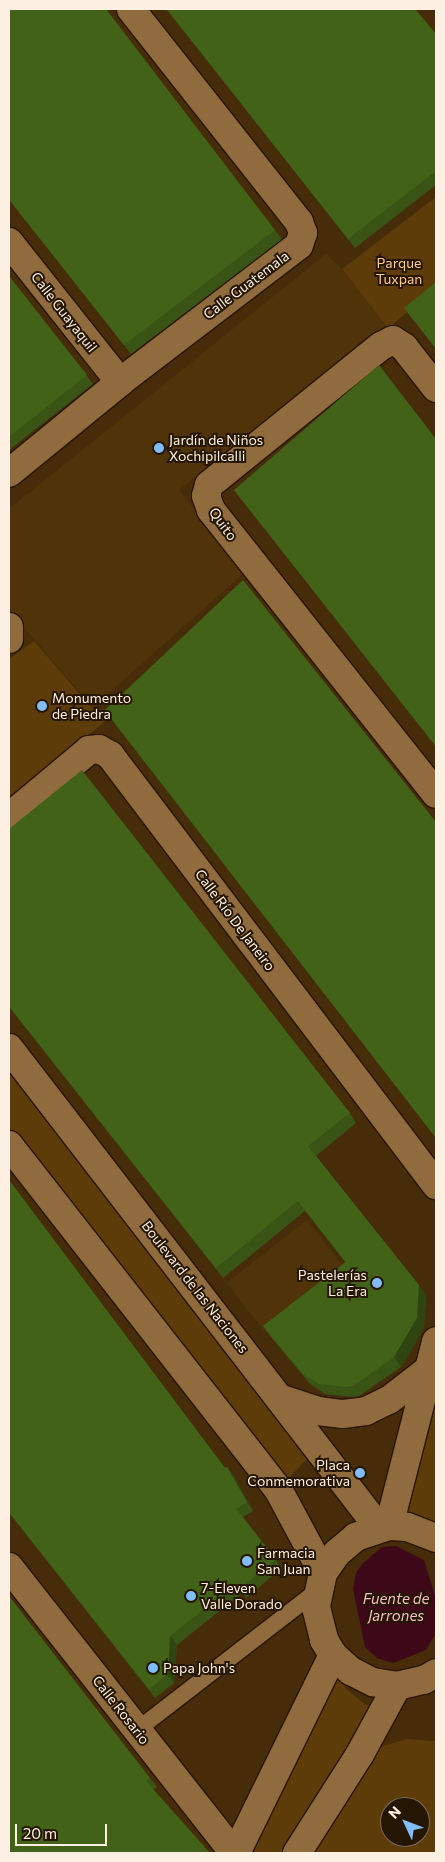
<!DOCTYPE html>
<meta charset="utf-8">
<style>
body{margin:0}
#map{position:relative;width:445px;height:1862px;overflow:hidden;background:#462c08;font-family:Commissioner,sans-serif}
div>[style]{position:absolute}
.built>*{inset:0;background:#513309;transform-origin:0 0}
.green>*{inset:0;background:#5e3c0a}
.water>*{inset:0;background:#3d0817}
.roads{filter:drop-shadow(1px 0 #271500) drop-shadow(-1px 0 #271500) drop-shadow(0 1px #271500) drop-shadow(0 -1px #271500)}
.service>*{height:16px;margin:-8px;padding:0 8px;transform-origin:8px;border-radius:8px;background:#906b3e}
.minor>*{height:28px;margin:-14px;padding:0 14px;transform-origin:14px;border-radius:14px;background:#906b3e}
.tertiary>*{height:28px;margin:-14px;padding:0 14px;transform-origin:14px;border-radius:14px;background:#906b3e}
.wall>*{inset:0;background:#395415}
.shaded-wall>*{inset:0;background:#2e4511}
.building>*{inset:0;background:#426218}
.dots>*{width:14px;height:14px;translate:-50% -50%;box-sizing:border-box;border:2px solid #251604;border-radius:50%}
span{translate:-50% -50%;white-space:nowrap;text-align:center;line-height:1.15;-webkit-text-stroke:4px #251604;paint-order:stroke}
.park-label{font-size:14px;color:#fdc88b}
.street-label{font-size:14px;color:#fdf0e2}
.poi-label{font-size:14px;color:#fdf0e2}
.left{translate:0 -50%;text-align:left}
.right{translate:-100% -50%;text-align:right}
.water-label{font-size:15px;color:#f4bcc3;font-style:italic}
.frame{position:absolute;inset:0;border:10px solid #fdf0e2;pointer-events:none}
.north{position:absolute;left:380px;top:1797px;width:50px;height:50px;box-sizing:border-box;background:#251604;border:1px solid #7b6d5d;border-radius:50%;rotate:313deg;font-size:14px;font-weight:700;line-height:20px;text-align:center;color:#fdf0e2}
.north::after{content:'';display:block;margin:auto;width:18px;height:22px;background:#81bdfa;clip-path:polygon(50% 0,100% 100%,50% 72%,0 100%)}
.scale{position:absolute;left:15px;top:1824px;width:92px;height:22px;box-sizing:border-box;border:2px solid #fdf0e2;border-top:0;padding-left:6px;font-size:15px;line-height:18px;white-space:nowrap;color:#fdf0e2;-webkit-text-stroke:4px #251604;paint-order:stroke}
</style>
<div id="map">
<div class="built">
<div style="clip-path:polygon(326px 254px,342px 269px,388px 328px,179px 490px,245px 572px,93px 707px,9px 610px,9px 509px)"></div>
<div style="left:307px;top:1220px;width:63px;height:102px;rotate:52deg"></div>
</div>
<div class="green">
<div style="clip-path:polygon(436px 197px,436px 288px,388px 328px,342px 269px)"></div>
<div style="clip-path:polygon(34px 641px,104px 722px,9px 803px,9px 659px)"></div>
<div style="clip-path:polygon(9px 1053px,315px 1451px,279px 1488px,9px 1140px)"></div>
<div style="clip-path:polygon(436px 1348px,436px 1525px,392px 1514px)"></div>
<div style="clip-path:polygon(evenodd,335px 1666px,346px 1689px,366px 1705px,384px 1702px,360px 1753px,407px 1739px,436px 1741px,436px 1853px,236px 1853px,335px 1666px,390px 1807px,420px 1807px,420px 1837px,390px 1837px,390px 1807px)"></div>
</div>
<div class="water">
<div style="clip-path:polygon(396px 1546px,424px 1560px,436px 1599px,436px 1633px,426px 1650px,393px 1663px,377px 1658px,365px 1647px,353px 1589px,356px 1573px,362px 1564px,382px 1547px)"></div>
</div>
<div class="roads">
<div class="service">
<div style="left:137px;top:1730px;width:229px;rotate:-37.7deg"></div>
</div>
<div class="minor">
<div style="left:9px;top:242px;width:179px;rotate:51.6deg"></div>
<div style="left:436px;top:388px;width:52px;rotate:-128deg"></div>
<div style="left:404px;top:347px;width:13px;rotate:-148deg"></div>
<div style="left:393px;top:340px;width:13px;rotate:153deg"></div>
<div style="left:381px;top:346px;width:221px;rotate:141.1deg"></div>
<div style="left:209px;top:485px;width:11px;rotate:105deg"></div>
<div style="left:206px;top:496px;width:15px;rotate:70deg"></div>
<div style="left:211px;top:510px;width:362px;rotate:51.6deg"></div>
<div style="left:9px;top:473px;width:144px;rotate:-39.3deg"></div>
<div style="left:120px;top:382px;width:225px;rotate:-37.4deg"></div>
<div style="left:299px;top:245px;width:13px;rotate:-72deg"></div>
<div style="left:303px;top:233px;width:12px;rotate:-110deg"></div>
<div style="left:299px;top:222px;width:271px;rotate:-128.3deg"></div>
<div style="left:9px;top:627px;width:12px;rotate:90deg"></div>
<div style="left:9px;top:817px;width:104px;rotate:-39.9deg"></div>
<div style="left:89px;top:750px;width:10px;rotate:-6deg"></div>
<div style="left:99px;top:749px;width:13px;rotate:29deg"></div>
<div style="left:110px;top:755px;width:540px;rotate:52.83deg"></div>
<div style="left:9px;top:1048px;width:606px;rotate:52.37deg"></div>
<div style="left:9px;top:1145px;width:439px;rotate:52deg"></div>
<div style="left:279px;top:1491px;width:93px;rotate:61.8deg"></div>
<div style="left:9px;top:1567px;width:364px;rotate:51.8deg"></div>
</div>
<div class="tertiary">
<div style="left:282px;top:1399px;width:38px;rotate:18deg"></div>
<div style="left:318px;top:1411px;width:25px;rotate:7deg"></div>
<div style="left:343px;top:1414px;width:23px;rotate:-7deg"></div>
<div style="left:366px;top:1411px;width:25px;rotate:-26deg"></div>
<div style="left:389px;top:1400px;width:49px;rotate:-37.6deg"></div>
<div style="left:389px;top:1526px;width:191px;rotate:-75.7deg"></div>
<div style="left:436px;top:1538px;width:31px;rotate:-159deg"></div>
<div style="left:407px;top:1527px;width:18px;rotate:-177deg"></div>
<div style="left:389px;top:1526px;width:35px;rotate:162deg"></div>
<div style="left:356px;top:1537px;width:25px;rotate:140deg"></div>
<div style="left:337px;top:1553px;width:24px;rotate:125deg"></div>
<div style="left:323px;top:1573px;width:35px;rotate:102deg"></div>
<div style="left:316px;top:1607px;width:34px;rotate:76deg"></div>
<div style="left:324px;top:1640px;width:17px;rotate:59deg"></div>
<div style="left:333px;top:1655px;width:24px;rotate:42deg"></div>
<div style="left:351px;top:1671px;width:25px;rotate:27deg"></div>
<div style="left:373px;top:1682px;width:24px;rotate:9deg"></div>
<div style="left:397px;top:1686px;width:28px;rotate:-13deg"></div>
<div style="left:424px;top:1680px;width:14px;rotate:-30deg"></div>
<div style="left:236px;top:1853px;width:220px;rotate:-63.9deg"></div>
<div style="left:297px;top:1853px;width:117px;rotate:-57.5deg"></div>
<div style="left:360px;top:1754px;width:77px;rotate:-61.4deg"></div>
</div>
</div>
<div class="wall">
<div style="clip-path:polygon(9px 9px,275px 230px,282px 239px,131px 354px,9px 200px)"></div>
<div style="clip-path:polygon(166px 9px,415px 9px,436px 34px,436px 185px,355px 248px)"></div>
<div style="clip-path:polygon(9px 276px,93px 384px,9px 450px)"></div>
<div style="clip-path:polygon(436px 439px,436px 747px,234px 490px)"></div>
<div style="clip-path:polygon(105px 710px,436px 822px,436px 1138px,111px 719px)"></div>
<div style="clip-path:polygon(9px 829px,350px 1113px,356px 1123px,316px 1156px,426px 1295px,424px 1328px,401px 1367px,359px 1396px,352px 1397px,325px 1394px,310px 1384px,270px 1336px,263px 1326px,345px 1262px,305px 1211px,223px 1278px,9px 1007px)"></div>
<div style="clip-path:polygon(9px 1180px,225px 1468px,227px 1467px,234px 1476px,253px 1511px,243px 1517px,282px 1568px,246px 1598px,242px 1593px,177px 1645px,174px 1683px,155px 1698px,9px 1513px)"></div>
<div style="clip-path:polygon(150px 1778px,157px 1787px,153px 1790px,9px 1853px)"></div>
</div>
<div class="shaded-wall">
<div style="clip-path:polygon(419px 1285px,426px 1295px,424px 1328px,401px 1367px,394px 1357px)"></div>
<div style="clip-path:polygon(227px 1467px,234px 1476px,253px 1511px,247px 1502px)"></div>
<div style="clip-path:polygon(170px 1636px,177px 1645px,174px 1683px,168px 1674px)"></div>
</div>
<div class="building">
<div style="clip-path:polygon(9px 9px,106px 9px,275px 230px,124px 345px,9px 199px)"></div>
<div style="clip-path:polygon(167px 9px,415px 9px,436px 34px,436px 171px,348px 239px)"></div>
<div style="clip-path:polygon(9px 276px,87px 375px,9px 437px)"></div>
<div style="clip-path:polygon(436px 282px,436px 349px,404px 308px)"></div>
<div style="clip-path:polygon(379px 365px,436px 439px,436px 746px,234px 490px)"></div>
<div style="clip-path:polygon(243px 580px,436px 822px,436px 1138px,105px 710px)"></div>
<div style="clip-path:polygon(82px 770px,350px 1113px,308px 1146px,419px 1285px,417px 1318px,394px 1357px,353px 1386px,345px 1387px,319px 1384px,303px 1374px,263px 1326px,346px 1262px,298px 1201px,216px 1268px,9px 1006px,9px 829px)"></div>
<div style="clip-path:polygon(9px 1180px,225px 1468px,227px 1467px,247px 1502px,236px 1509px,276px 1559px,240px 1589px,236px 1584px,170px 1636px,168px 1674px,149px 1689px,9px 1512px)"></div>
<div style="clip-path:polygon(9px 1596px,150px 1778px,146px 1781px,210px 1853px,9px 1853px)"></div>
</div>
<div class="dots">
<div style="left:159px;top:448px;background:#81bdfa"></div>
<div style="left:42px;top:706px;background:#81bdfa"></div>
<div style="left:377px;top:1283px;background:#81bdfa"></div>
<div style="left:360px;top:1473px;background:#81bdfa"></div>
<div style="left:247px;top:1561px;background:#81bdfa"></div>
<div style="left:191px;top:1596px;background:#81bdfa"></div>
<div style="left:153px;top:1668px;background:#81bdfa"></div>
</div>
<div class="park-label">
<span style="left:399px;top:271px">Parque<br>Tuxpan</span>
</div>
<div class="street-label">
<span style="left:246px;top:285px;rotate:-37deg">Calle Guatemala</span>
<span style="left:64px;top:312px;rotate:52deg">Calle Guayaquil</span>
<span style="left:223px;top:524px;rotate:54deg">Quito</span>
<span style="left:235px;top:920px;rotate:53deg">Calle Río De Janeiro</span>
<span style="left:195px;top:1287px;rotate:52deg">Boulevard de las Naciones</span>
<span style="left:121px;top:1710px;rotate:52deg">Calle Rosario</span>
</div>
<div class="poi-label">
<span class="left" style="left:169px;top:448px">Jardín de Niños<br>Xochipilcalli</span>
<span class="left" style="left:52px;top:706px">Monumento<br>de Piedra</span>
<span class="right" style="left:367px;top:1283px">Pastelerías<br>La Era</span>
<span class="right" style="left:350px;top:1473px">Placa<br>Conmemorativa</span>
<span class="left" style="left:257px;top:1561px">Farmacia<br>San Juan</span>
<span class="left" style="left:201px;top:1596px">7-Eleven<br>Valle Dorado</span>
<span class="left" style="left:163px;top:1668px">Papa John's</span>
</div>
<div class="water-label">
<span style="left:396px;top:1607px">Fuente de<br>Jarrones</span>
</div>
<div class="frame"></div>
<div class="north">N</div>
<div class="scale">20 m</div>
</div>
